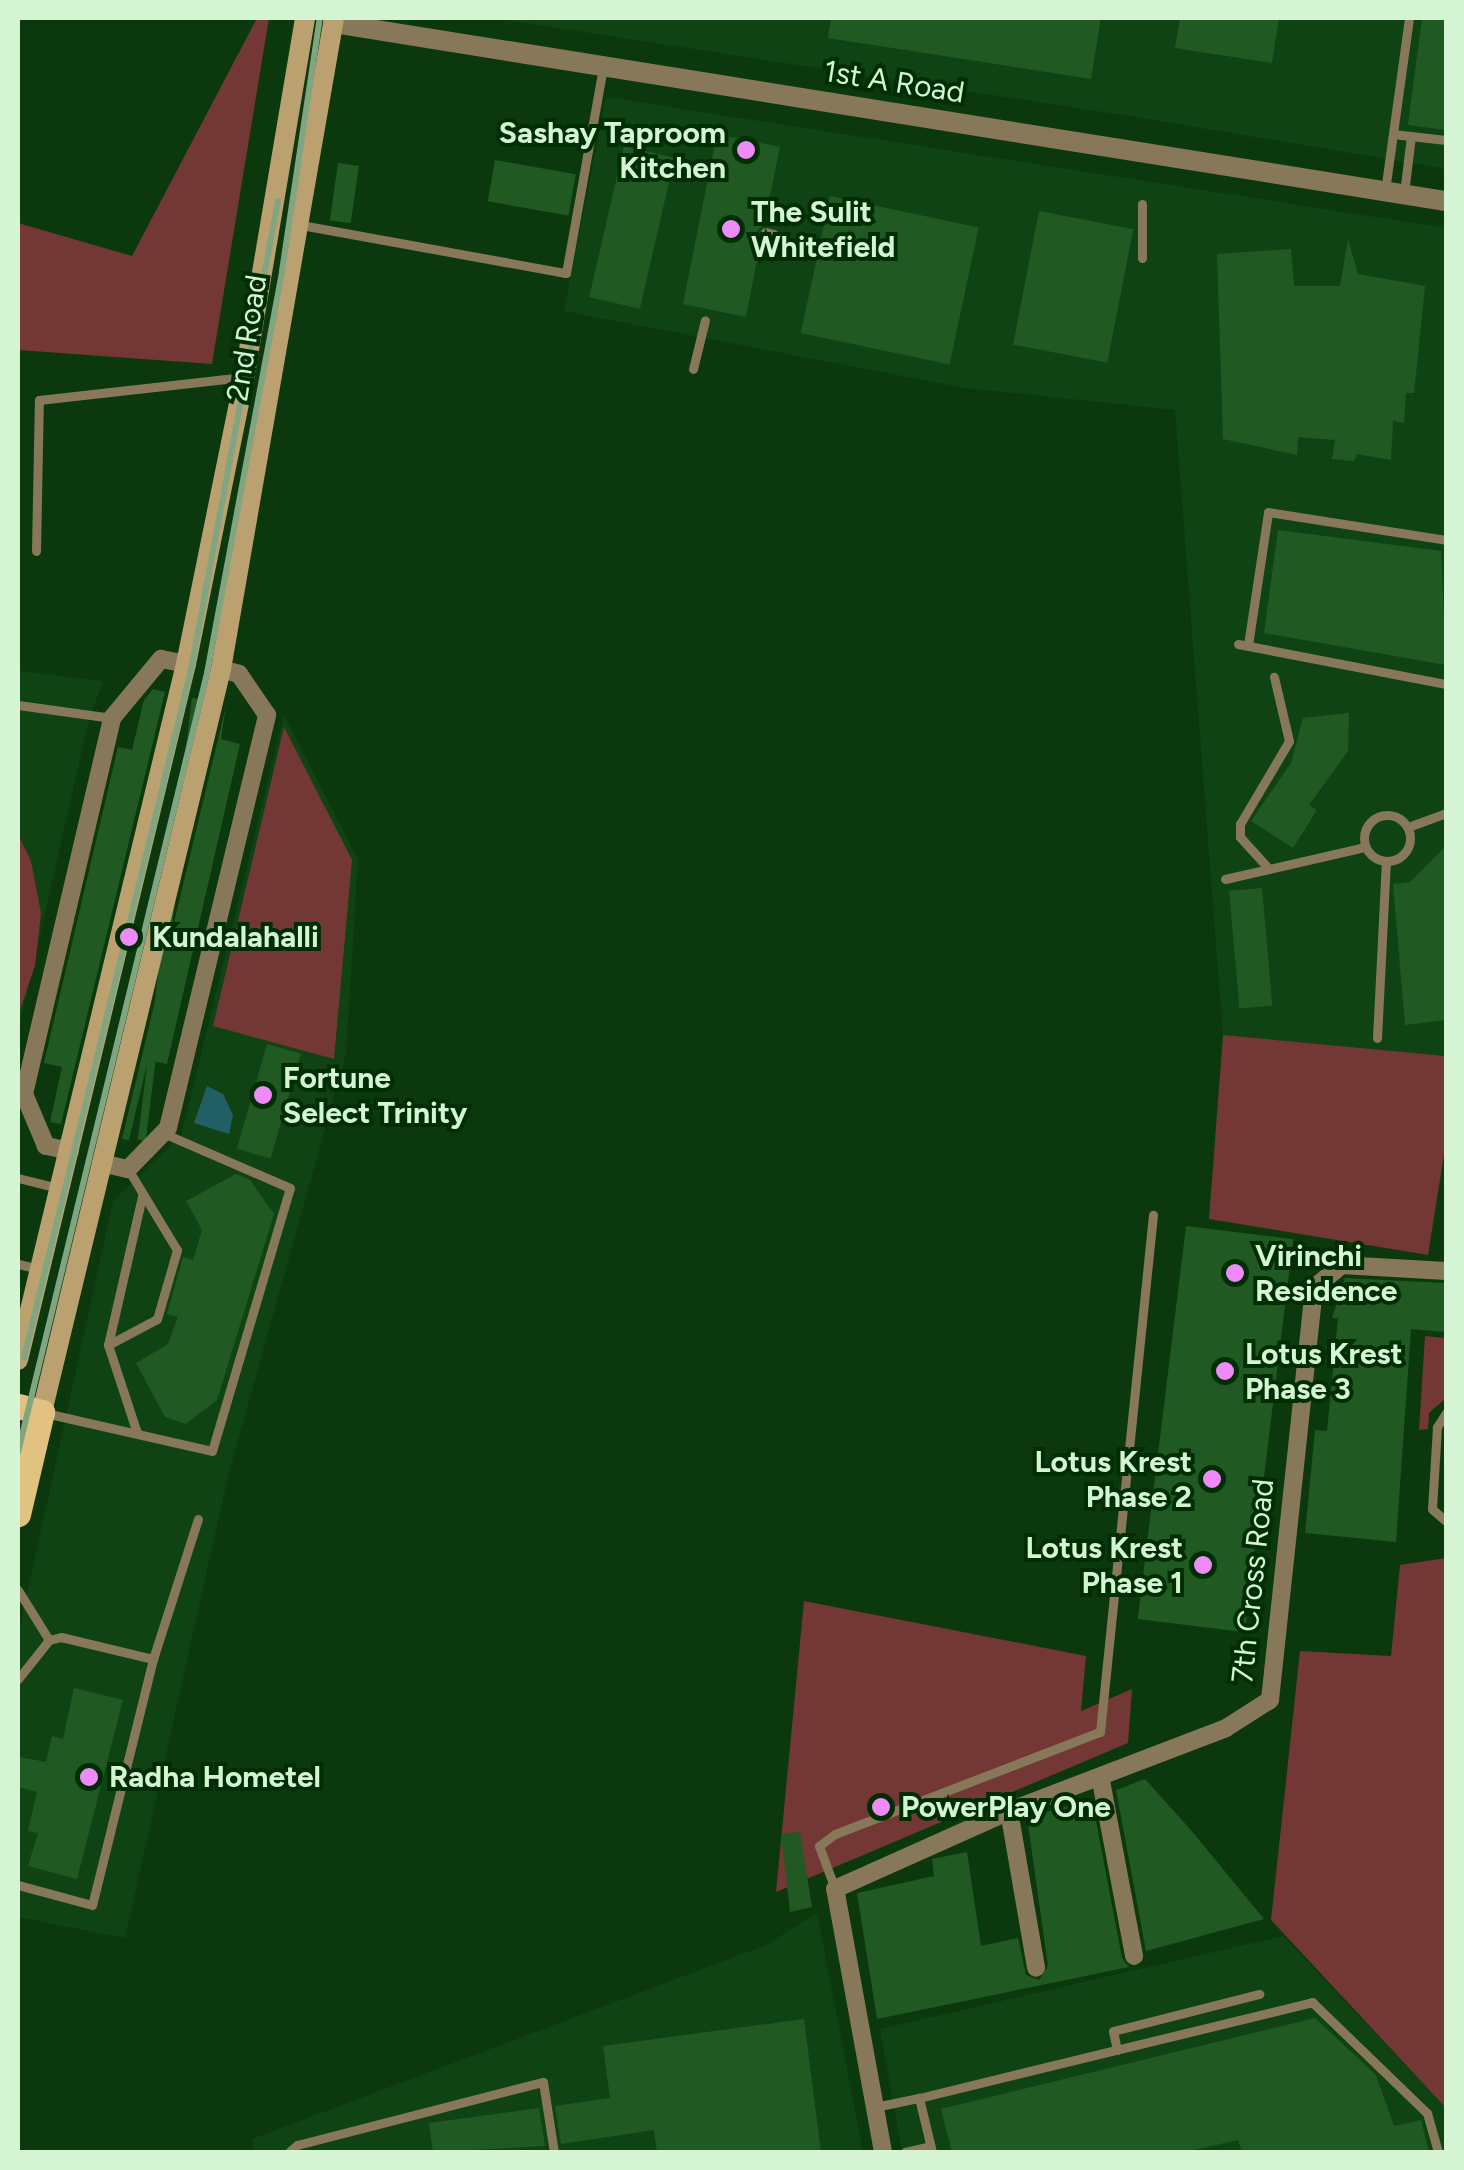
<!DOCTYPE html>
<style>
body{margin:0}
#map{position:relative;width:1464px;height:2170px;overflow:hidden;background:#0b380d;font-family:Figtree,sans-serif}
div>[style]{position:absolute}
.built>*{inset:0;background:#104313}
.green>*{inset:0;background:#733735}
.water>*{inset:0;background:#205f65}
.building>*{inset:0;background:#205a22;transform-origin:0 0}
.service>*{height:9px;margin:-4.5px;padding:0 4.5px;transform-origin:4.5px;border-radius:4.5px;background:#877859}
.service>.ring{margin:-4.5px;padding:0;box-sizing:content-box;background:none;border:9px solid #877859;border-radius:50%}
.minor>*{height:18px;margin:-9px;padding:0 9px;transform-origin:9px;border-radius:9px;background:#877859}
.tertiary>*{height:20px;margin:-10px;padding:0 10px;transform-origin:10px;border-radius:10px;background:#877859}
.secondary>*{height:20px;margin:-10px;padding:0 10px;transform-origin:10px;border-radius:10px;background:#bba170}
.primary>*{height:25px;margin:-12.5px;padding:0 12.5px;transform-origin:12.5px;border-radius:12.5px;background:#e2c281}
.rail>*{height:6px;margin:-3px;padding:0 3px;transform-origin:3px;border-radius:3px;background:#80a580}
.dots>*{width:28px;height:28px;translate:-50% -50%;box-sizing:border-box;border:5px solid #002e03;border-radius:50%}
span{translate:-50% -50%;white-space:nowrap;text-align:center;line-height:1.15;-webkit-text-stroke:8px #002e03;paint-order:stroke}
.street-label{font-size:30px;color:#d5f4d4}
.poi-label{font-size:30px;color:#d5f4d4;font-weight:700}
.right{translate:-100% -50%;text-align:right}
.left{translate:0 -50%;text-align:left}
.frame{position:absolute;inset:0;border:20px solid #d5f4d4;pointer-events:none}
</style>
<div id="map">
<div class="built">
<div style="clip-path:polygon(493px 18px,1446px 18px,1446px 169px,1129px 116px)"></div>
<div style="clip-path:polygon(606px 97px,1446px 228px,1446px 1056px,1223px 1035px,1175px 410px,965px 388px,564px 311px)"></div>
<div style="clip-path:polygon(18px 671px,104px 681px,90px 715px,18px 1032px)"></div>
<div style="clip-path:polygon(284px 715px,358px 860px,346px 1054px,228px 1476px,125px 1938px,18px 1917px,18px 1636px,113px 1201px,181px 1135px)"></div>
<div style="clip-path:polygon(817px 1913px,863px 2152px,254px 2152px,252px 2139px,766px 1945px)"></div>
<div style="clip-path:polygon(1283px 1936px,1446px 2108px,1446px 2152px,902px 2152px,880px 2029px)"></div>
</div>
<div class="green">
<div style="clip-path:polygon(257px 18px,269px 18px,212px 364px,18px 350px,18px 223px,132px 256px)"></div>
<div style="clip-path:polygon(284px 727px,352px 860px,334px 1059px,213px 1026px)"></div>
<div style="clip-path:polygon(18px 834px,31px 861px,41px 913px,35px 966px,18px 1016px)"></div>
<div style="clip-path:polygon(1223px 1035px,1446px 1056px,1446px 1142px,1428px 1255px,1209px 1219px)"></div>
<div style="clip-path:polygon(1425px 1336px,1446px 1338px,1446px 1398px,1429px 1413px,1428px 1429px,1419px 1430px)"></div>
<div style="clip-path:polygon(1446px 1558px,1446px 2108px,1271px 1920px,1300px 1651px,1391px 1656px,1400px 1565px)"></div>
<div style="clip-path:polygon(804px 1601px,1086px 1656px,1081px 1711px,1132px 1689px,1128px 1743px,776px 1892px)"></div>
</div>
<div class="water">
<div style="clip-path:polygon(207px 1086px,223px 1094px,233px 1115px,229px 1134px,194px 1123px)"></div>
</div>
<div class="building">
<div style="clip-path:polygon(831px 18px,1101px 18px,1091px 79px,828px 38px)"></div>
<div style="clip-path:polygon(1180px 18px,1279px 18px,1272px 63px,1175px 48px)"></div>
<div style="clip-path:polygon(1422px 18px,1446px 18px,1446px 130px,1408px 125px)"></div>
<div style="clip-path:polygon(717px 134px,780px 147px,764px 224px,757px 231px,761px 239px,746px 317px,683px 304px)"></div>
<div style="left:624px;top:146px;width:52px;height:155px;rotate:13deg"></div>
<div style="left:495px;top:160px;width:82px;height:42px;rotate:10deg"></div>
<div style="left:338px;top:163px;width:21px;height:58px;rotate:8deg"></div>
<div style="left:830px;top:196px;width:152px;height:140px;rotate:12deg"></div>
<div style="left:1039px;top:211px;width:96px;height:136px;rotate:11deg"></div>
<div style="clip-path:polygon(1348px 239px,1358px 274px,1425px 286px,1414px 393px,1406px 393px,1404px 423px,1393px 421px,1391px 460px,1357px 454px,1354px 461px,1332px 459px,1335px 440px,1298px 437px,1297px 455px,1223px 439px,1217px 254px,1291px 249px,1294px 286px,1340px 286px)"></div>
<div style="clip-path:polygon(1278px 530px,1441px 551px,1446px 665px,1264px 633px)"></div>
<div style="clip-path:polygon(153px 689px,165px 692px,61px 1124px,50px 1122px,62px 1067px,44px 1063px,118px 747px,132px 750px,144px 700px)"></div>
<div style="left:192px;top:698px;width:8px;height:445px;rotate:7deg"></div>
<div style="clip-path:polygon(226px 706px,221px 739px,240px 744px,167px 1064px,148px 1060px,129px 1140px,122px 1139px)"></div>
<div style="clip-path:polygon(1349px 713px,1348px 751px,1309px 805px,1317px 810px,1293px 848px,1251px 821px,1291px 763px,1303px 718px)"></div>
<div style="clip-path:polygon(1446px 846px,1446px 1020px,1405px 1025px,1393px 884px,1410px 882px)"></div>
<div style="left:1262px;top:888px;width:118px;height:33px;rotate:85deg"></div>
<div style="left:267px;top:1044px;width:35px;height:109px;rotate:16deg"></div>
<div style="clip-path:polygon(236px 1174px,250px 1180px,274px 1214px,217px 1400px,186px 1424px,165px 1417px,136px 1363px,168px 1344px,178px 1317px,167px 1314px,183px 1257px,193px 1260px,202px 1230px,186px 1201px)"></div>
<div style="left:1186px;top:1226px;width:108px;height:396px;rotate:7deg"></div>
<div style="clip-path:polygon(1345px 1278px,1446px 1283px,1446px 1332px,1411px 1329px,1396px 1542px,1305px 1533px,1315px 1430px,1327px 1431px,1338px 1318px,1332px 1318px)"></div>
<div style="clip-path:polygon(74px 1688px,123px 1700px,77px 1879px,28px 1866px,38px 1833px,28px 1831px,37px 1792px,18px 1787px,20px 1757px,46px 1762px,52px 1736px,63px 1739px)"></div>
<div style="clip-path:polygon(1145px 1779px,1190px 1829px,1264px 1919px,1146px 1951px,1116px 1790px)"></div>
<div style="clip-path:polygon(1092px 1800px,1122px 1958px,1129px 1967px,877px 2019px,857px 1893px,934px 1876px,932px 1859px,967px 1852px,981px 1946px,1018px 1938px,1026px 1975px,1039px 1980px,1048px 1966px,1027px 1817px)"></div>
<div style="clip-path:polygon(800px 1832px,812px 1907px,790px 1912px,781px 1834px)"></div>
<div style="clip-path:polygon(1315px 2018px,1376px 2075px,1394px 2126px,1421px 2120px,1429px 2152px,1242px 2152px,1238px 2140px,1185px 2152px,952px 2152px,941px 2109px)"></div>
<div style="clip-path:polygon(804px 2019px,821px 2152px,657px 2152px,654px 2130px,561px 2144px,555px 2106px,610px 2098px,603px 2046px)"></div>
<div style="clip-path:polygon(539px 2108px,545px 2146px,433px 2152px,429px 2123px)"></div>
</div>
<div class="service">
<div style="left:1393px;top:134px;width:53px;rotate:6.5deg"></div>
<div style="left:1385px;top:191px;width:175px;rotate:-82.1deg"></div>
<div style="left:1404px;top:193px;width:57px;rotate:-83deg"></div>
<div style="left:301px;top:225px;width:269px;rotate:10.3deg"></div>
<div style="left:566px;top:273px;width:209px;rotate:-79.8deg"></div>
<div style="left:765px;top:232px;width:9px;rotate:13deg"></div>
<div style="left:1142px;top:258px;width:54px;rotate:-90deg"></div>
<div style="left:693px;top:369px;width:50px;rotate:-76.2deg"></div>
<div style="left:36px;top:551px;width:151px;rotate:-88.9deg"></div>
<div style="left:39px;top:400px;width:206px;rotate:-6.4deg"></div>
<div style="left:1238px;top:644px;width:212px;rotate:10.9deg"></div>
<div style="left:1248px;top:645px;width:134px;rotate:-81.4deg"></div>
<div style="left:1268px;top:512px;width:180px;rotate:8.9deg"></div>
<div style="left:18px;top:705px;width:95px;rotate:7.9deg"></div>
<div class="ring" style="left:1364px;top:815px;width:37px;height:37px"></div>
<div style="left:1408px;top:827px;width:40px;rotate:-20.2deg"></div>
<div style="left:1269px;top:869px;width:43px;rotate:-132.2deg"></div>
<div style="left:1240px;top:837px;width:13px;rotate:-90deg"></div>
<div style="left:1240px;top:824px;width:96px;rotate:-59.4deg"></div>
<div style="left:1289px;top:741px;width:66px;rotate:-103.2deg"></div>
<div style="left:1225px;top:879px;width:144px;rotate:-12.9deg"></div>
<div style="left:1377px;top:1038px;width:177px;rotate:-87.1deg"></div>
<div style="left:18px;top:1178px;width:41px;rotate:14deg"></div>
<div style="left:18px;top:1264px;width:23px;rotate:13deg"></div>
<div style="left:108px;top:1345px;width:55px;rotate:-28deg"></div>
<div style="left:157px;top:1319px;width:72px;rotate:-73.8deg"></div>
<div style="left:177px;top:1250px;width:95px;rotate:-121.2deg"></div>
<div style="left:45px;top:1413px;width:171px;rotate:12.8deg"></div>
<div style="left:212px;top:1451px;width:274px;rotate:-73.5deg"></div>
<div style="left:290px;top:1188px;width:138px;rotate:-156.6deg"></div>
<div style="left:1446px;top:1413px;width:17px;rotate:123deg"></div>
<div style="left:1437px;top:1427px;width:82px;rotate:93.5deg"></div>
<div style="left:1432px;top:1509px;width:18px;rotate:41deg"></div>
<div style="left:137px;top:1433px;width:93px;rotate:-108.2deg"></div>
<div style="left:108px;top:1345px;width:153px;rotate:-77.1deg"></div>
<div style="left:18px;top:1590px;width:59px;rotate:58.2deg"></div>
<div style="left:153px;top:1659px;width:147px;rotate:-72.2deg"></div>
<div style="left:18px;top:1679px;width:50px;rotate:-51.5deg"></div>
<div style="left:49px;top:1640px;width:12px;rotate:-14deg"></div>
<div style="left:61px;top:1637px;width:95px;rotate:13.4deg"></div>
<div style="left:153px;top:1659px;width:253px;rotate:103.9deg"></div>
<div style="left:92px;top:1905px;width:77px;rotate:-164.9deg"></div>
<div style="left:835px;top:1889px;width:46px;rotate:-110.4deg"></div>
<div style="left:819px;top:1846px;width:20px;rotate:-37deg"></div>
<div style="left:835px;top:1834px;width:284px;rotate:-21.1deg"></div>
<div style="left:1100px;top:1732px;width:520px;rotate:-84.15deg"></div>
<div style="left:1117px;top:2050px;width:19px;rotate:-102deg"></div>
<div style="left:1113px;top:2031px;width:151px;rotate:-14.2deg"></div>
<div style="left:875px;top:2107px;width:45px;rotate:-11.6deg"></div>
<div style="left:289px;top:2152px;width:11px;rotate:-41deg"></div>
<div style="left:297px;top:2145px;width:254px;rotate:-14.4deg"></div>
<div style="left:543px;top:2082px;width:71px;rotate:81.1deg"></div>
<div style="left:905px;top:2152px;width:26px;rotate:-13deg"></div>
<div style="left:932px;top:2152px;width:56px;rotate:-103.5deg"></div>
<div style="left:919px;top:2098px;width:405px;rotate:-13.7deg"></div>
<div style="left:1312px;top:2002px;width:160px;rotate:44deg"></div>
<div style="left:1427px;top:2113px;width:41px;rotate:74.2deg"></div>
</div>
<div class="minor">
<div style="left:70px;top:1151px;width:25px;rotate:-168deg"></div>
<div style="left:46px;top:1146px;width:56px;rotate:-112.9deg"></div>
<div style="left:24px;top:1094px;width:386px;rotate:-76.8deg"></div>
<div style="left:112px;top:718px;width:77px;rotate:-50.3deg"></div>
<div style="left:161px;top:659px;width:25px;rotate:11deg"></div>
<div style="left:101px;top:1163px;width:28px;rotate:13deg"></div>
<div style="left:128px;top:1169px;width:57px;rotate:-45.7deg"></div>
<div style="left:168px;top:1128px;width:425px;rotate:-76.5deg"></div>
<div style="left:267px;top:715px;width:50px;rotate:-124.3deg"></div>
<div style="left:239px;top:674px;width:19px;rotate:-164deg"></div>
<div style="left:1101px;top:1781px;width:178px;rotate:79.3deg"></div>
<div style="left:1009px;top:1811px;width:159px;rotate:80.2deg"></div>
<div style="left:883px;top:2152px;width:267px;rotate:-100.3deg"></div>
<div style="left:835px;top:1889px;width:191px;rotate:-24.1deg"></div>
<div style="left:1009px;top:1811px;width:232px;rotate:-20.9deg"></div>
<div style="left:1226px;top:1728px;width:52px;rotate:-32.5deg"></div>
<div style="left:1270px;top:1700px;width:414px;rotate:-83.9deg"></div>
<div style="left:1314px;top:1288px;width:35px;rotate:-40deg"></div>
<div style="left:1341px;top:1265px;width:105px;rotate:3.3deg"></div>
</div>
<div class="tertiary">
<div style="left:333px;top:23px;width:1127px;rotate:9.09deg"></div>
</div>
<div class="secondary">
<div style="left:18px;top:1360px;width:716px;rotate:-76.43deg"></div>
<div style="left:186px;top:664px;width:285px;rotate:-78.5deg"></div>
<div style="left:243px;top:385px;width:372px;rotate:-80.4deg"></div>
<div style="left:42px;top:1412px;width:764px;rotate:-76.45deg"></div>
<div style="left:221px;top:669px;width:661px;rotate:-80.15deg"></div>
</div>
<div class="primary">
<div style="left:18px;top:1406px;width:25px;rotate:14deg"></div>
<div style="left:42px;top:1412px;width:105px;rotate:103.2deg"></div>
</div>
<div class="rail">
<div style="left:24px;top:1358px;width:708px;rotate:-76.36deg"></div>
<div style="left:191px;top:670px;width:477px;rotate:-79.5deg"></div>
<div style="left:18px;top:1452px;width:802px;rotate:-76.36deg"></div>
<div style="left:207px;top:673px;width:409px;rotate:-79.4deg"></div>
<div style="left:282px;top:271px;width:256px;rotate:-81.5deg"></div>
</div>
<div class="dots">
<div style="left:746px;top:150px;background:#ee8bf8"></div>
<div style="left:731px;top:229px;background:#ee8bf8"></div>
<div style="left:129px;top:937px;background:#ee8bf8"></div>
<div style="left:263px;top:1095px;background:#ee8bf8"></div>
<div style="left:1235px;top:1273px;background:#ee8bf8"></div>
<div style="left:1225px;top:1371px;background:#ee8bf8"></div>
<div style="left:1212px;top:1479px;background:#ee8bf8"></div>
<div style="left:1203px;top:1565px;background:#ee8bf8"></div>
<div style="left:89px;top:1777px;background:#ee8bf8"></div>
<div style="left:881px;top:1807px;background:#ee8bf8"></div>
</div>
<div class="street-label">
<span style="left:894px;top:82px;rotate:9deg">1st A Road</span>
<span style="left:247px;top:338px;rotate:-81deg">2nd Road</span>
<span style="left:1253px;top:1581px;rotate:-84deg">7th Cross Road</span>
</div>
<div class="poi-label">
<span class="right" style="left:726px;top:150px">Sashay Taproom<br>Kitchen</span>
<span class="left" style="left:751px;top:229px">The Sulit<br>Whitefield</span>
<span class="left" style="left:152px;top:937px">Kundalahalli</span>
<span class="left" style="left:283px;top:1095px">Fortune<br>Select Trinity</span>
<span class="left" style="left:1255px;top:1273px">Virinchi<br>Residence</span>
<span class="left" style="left:1245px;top:1371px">Lotus Krest<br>Phase 3</span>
<span class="right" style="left:1192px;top:1479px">Lotus Krest<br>Phase 2</span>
<span class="right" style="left:1183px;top:1565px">Lotus Krest<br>Phase 1</span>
<span class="left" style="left:109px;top:1777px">Radha Hometel</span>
<span class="left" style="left:901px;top:1807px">PowerPlay One</span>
</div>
<div class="frame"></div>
</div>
